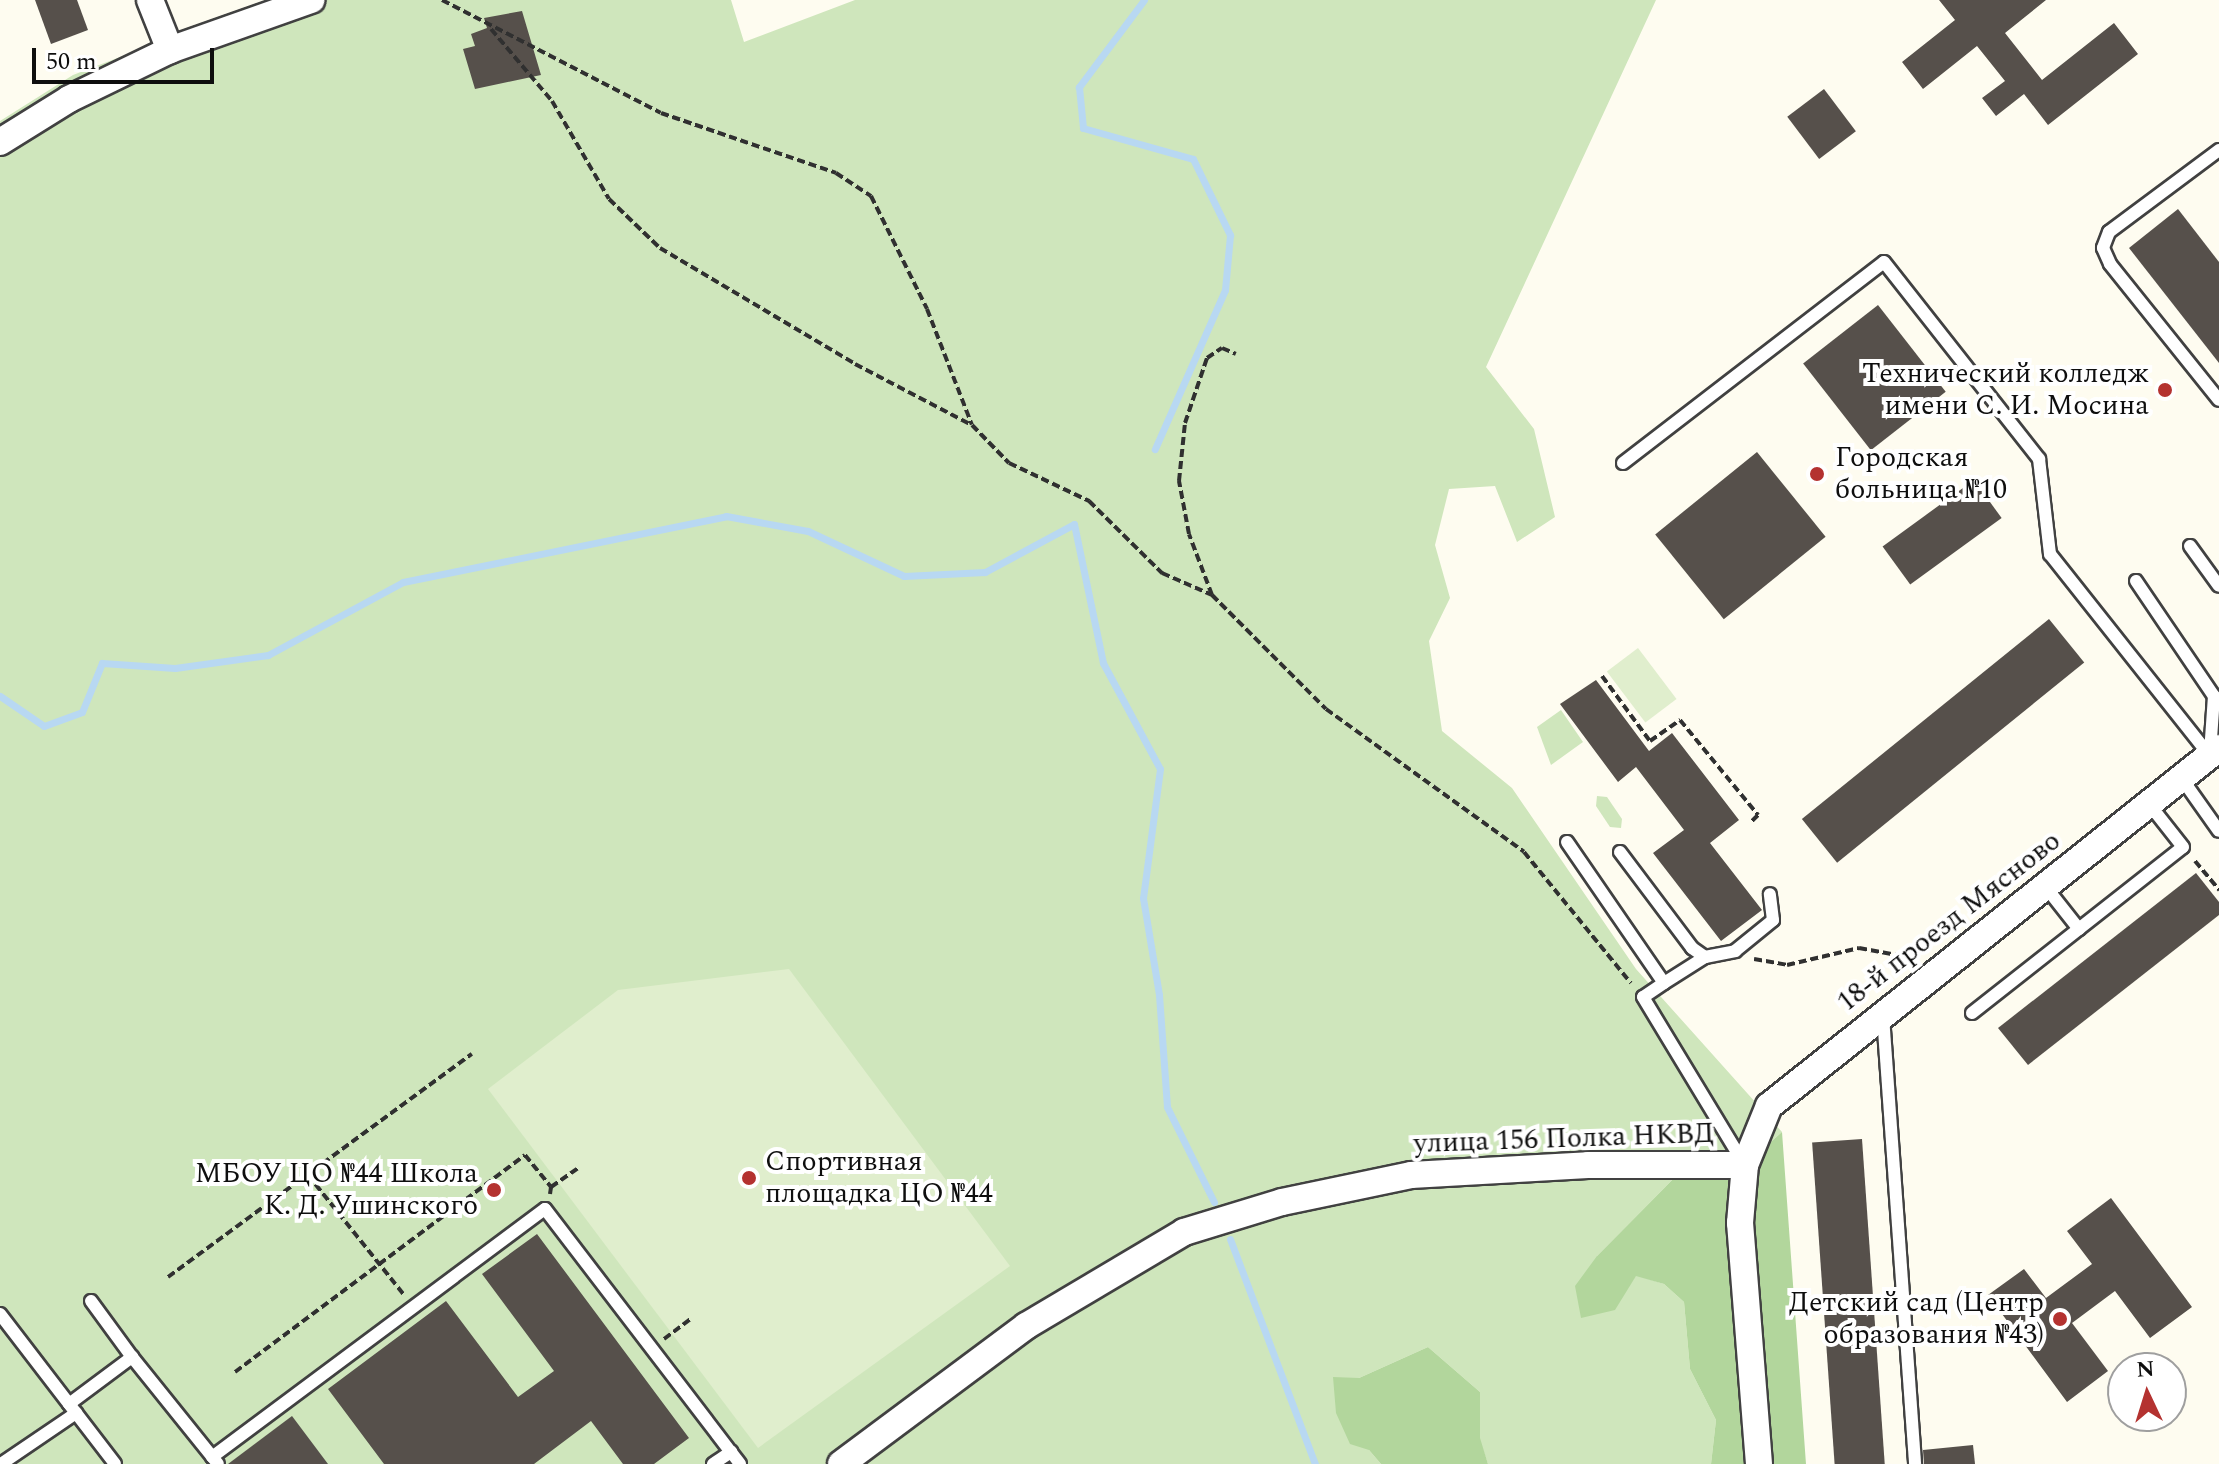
<!DOCTYPE html>
<meta charset="utf-8">
<style>
body{margin:0}
#map{position:relative;width:2219px;height:1464px;overflow:hidden;background:#fefcf0;font-family:Spectral,serif}
div>[style]{position:absolute}
.green>*{inset:0;background:#cfe6bc}
.forest>*{inset:0;background:#b2d69c}
.pitch>*{inset:0;background:#e0eecd;transform-origin:0 0}
.stream>*{height:7px;margin:-3.5px;padding:0 3.5px;transform-origin:3.5px;border-radius:3.5px;background:#b8d8f2}
.building>*{inset:0;background:#56504b;transform-origin:0 0}
.path>*{height:4px;margin-top:-2px;transform-origin:0;background:repeating-linear-gradient(90deg,#303030 0 8px,transparent 0 12px)}
.roads{filter:drop-shadow(2px 0 #414141) drop-shadow(-2px 0 #414141) drop-shadow(0 2px #414141) drop-shadow(0 -2px #414141)}
.lane>*{height:12px;margin:-6px;padding:0 6px;transform-origin:6px;border-radius:6px;background:#fff}
.street>*{height:26px;margin:-13px;padding:0 13px;transform-origin:13px;border-radius:13px;background:#fff}
.dots>*{width:22px;height:22px;translate:-50% -50%;box-sizing:border-box;border:4px solid #fff;border-radius:50%}
span{translate:-50% -50%;white-space:nowrap;text-align:center;line-height:1.15;-webkit-text-stroke:8px #fff;paint-order:stroke}
.poi-label{font-size:28px;color:#0e0e0e}
.right{translate:-100% -50%;text-align:right}
.left{translate:0 -50%;text-align:left}
.street-label{font-size:28px;color:#0e0e0e}
.north{position:absolute;left:2107px;top:1352px;width:80px;height:80px;box-sizing:border-box;background:#fff;border:2px solid #9f9f9f;border-radius:50%;rotate:356deg;font-size:22px;font-weight:700;line-height:32px;text-align:center;color:#0e0e0e}
.north::after{content:'';display:block;margin:auto;width:28px;height:36px;background:#b43230;clip-path:polygon(50% 0,100% 100%,50% 72%,0 100%)}
.scale{position:absolute;left:32px;top:48px;width:182px;height:36px;box-sizing:border-box;border:4px solid #0e0e0e;border-top:0;padding-left:10px;font-size:24px;line-height:28px;white-space:nowrap;color:#0e0e0e;-webkit-text-stroke:6px #fff;paint-order:stroke}
</style>
<div id="map">
<div class="green">
<div style="clip-path:polygon(269px 0,731px 0,744px 42px,855px 0,1656px 0,1486px 367px,1534px 429px,1555px 517px,1517px 542px,1495px 486px,1449px 489px,1435px 545px,1450px 598px,1429px 641px,1442px 731px,1512px 788px,1636px 969px,1782px 1132px,1745px 1165px,1688px 1164px,1597px 1256px,1614px 1310px,1636px 1275px,1664px 1284px,1684px 1302px,1690px 1369px,1716px 1420px,1711px 1464px,1488px 1464px,1479px 1438px,1480px 1392px,1428px 1347px,1359px 1378px,1369px 1450px,1381px 1464px,0 1464px,0 121px,73px 75px)"></div>
<div style="clip-path:polygon(1561px 710px,1583px 742px,1551px 765px,1537px 727px)"></div>
<div style="clip-path:polygon(1597px 796px,1607px 797px,1622px 819px,1621px 828px,1610px 827px,1596px 806px)"></div>
</div>
<div class="forest">
<div style="clip-path:polygon(1782px 1132px,1806px 1464px,1711px 1464px,1716px 1420px,1690px 1369px,1684px 1302px,1664px 1284px,1636px 1276px,1615px 1310px,1581px 1318px,1575px 1286px,1597px 1256px,1688px 1164px,1745px 1165px)"></div>
<div style="clip-path:polygon(1428px 1347px,1480px 1392px,1480px 1438px,1488px 1464px,1381px 1464px,1369px 1450px,1350px 1444px,1336px 1413px,1333px 1377px,1359px 1378px)"></div>
</div>
<div class="pitch">
<div style="left:1638px;top:648px;width:64px;height:39px;rotate:53deg"></div>
<div style="clip-path:polygon(789px 969px,1010px 1266px,758px 1448px,488px 1089px,618px 990px)"></div>
</div>
<div class="stream">
<div style="left:1144px;top:0;width:109px;rotate:126.8deg"></div>
<div style="left:1079px;top:87px;width:41px;rotate:84.4deg"></div>
<div style="left:1083px;top:128px;width:114px;rotate:15.7deg"></div>
<div style="left:1193px;top:159px;width:85px;rotate:64deg"></div>
<div style="left:1230px;top:235px;width:55px;rotate:95.2deg"></div>
<div style="left:1225px;top:290px;width:174px;rotate:113.8deg"></div>
<div style="left:0;top:696px;width:53px;rotate:34.3deg"></div>
<div style="left:44px;top:726px;width:40px;rotate:-20.2deg"></div>
<div style="left:82px;top:712px;width:53px;rotate:-67.8deg"></div>
<div style="left:102px;top:663px;width:73px;rotate:3.9deg"></div>
<div style="left:175px;top:668px;width:94px;rotate:-8deg"></div>
<div style="left:268px;top:655px;width:153px;rotate:-28.4deg"></div>
<div style="left:403px;top:582px;width:330px;rotate:-11.5deg"></div>
<div style="left:726px;top:516px;width:83px;rotate:10.4deg"></div>
<div style="left:808px;top:531px;width:106px;rotate:25.1deg"></div>
<div style="left:904px;top:576px;width:81px;rotate:-2.8deg"></div>
<div style="left:985px;top:572px;width:101px;rotate:-28.3deg"></div>
<div style="left:1074px;top:524px;width:142px;rotate:78.2deg"></div>
<div style="left:1103px;top:663px;width:120px;rotate:61.7deg"></div>
<div style="left:1160px;top:769px;width:130px;rotate:97.5deg"></div>
<div style="left:1143px;top:898px;width:98px;rotate:80.6deg"></div>
<div style="left:1159px;top:995px;width:112px;rotate:85.9deg"></div>
<div style="left:1167px;top:1107px;width:106px;rotate:63.7deg"></div>
<div style="left:1230px;top:1239px;width:241px;rotate:69.3deg"></div>
</div>
<div class="building">
<div style="clip-path:polygon(35px 0,77px 0,88px 30px,51px 44px)"></div>
<div style="clip-path:polygon(1939px 0,2046px 0,2005px 33px,2042px 80px,2114px 23px,2138px 54px,2048px 125px,2024px 94px,1996px 116px,1982px 98px,2005px 81px,1977px 46px,1923px 89px,1902px 62px,1955px 20px)"></div>
<div style="clip-path:polygon(522px 11px,541px 75px,475px 89px,463px 49px,475px 46px,471px 34px,487px 28px,484px 18px)"></div>
<div style="left:1824px;top:89px;width:53px;height:46px;rotate:53deg"></div>
<div style="clip-path:polygon(2178px 209px,2219px 262px,2219px 363px,2129px 248px)"></div>
<div style="left:1878px;top:305px;width:110px;height:95px;rotate:52deg"></div>
<div style="left:1757px;top:452px;width:109px;height:131px;rotate:51deg"></div>
<div style="left:1974px;top:480px;width:47px;height:113px;rotate:54deg"></div>
<div style="left:2049px;top:619px;width:56px;height:318px;rotate:51deg"></div>
<div style="clip-path:polygon(1596px 680px,1649px 751px,1672px 733px,1739px 820px,1710px 843px,1762px 910px,1721px 941px,1653px 853px,1684px 830px,1636px 767px,1618px 782px,1560px 704px)"></div>
<div style="clip-path:polygon(2196px 873px,2219px 902px,2219px 915px,2028px 1065px,1998px 1028px)"></div>
<div style="left:1862px;top:1139px;width:326px;height:50px;rotate:86deg"></div>
<div style="clip-path:polygon(2111px 1198px,2192px 1307px,2150px 1338px,2115px 1291px,2072px 1323px,2108px 1371px,2067px 1402px,1988px 1295px,2024px 1269px,2046px 1298px,2092px 1264px,2067px 1231px)"></div>
<div style="clip-path:polygon(537px 1234px,689px 1438px,654px 1464px,623px 1464px,591px 1421px,534px 1464px,384px 1464px,328px 1389px,446px 1301px,518px 1397px,554px 1371px,482px 1274px)"></div>
<div style="clip-path:polygon(292px 1416px,328px 1464px,228px 1464px)"></div>
<div style="clip-path:polygon(1973px 1445px,1975px 1464px,1924px 1464px,1923px 1450px)"></div>
</div>
<div class="path">
<div style="left:442px;top:0;width:246px;rotate:27.3deg"></div>
<div style="left:661px;top:113px;width:185px;rotate:18.9deg"></div>
<div style="left:836px;top:173px;width:42px;rotate:33.3deg"></div>
<div style="left:871px;top:196px;width:126px;rotate:63.6deg"></div>
<div style="left:927px;top:309px;width:124px;rotate:68.8deg"></div>
<div style="left:972px;top:425px;width:53px;rotate:45.8deg"></div>
<div style="left:1009px;top:463px;width:89px;rotate:25.4deg"></div>
<div style="left:1089px;top:501px;width:103px;rotate:44.6deg"></div>
<div style="left:1162px;top:573px;width:55px;rotate:23.7deg"></div>
<div style="left:1212px;top:595px;width:161px;rotate:45deg"></div>
<div style="left:1326px;top:709px;width:244px;rotate:35.8deg"></div>
<div style="left:1524px;top:852px;width:169px;rotate:50.8deg"></div>
<div style="left:491px;top:29px;width:94px;rotate:49.7deg"></div>
<div style="left:552px;top:101px;width:113px;rotate:59.8deg"></div>
<div style="left:609px;top:199px;width:71px;rotate:43.9deg"></div>
<div style="left:660px;top:248px;width:227px;rotate:30.7deg"></div>
<div style="left:855px;top:364px;width:130px;rotate:27.6deg"></div>
<div style="left:1212px;top:595px;width:65px;rotate:-110.7deg"></div>
<div style="left:1189px;top:534px;width:54px;rotate:-100.7deg"></div>
<div style="left:1179px;top:481px;width:58px;rotate:-84.1deg"></div>
<div style="left:1185px;top:423px;width:69px;rotate:-71.3deg"></div>
<div style="left:1207px;top:358px;width:18px;rotate:-34deg"></div>
<div style="left:1222px;top:348px;width:15px;rotate:23deg"></div>
<div style="left:1602px;top:676px;width:81px;rotate:53.6deg"></div>
<div style="left:1650px;top:741px;width:37px;rotate:-35deg"></div>
<div style="left:1680px;top:720px;width:123px;rotate:50.6deg"></div>
<div style="left:1758px;top:815px;width:11px;rotate:135deg"></div>
<div style="left:2195px;top:861px;width:38px;rotate:50deg"></div>
<div style="left:1754px;top:959px;width:34px;rotate:10deg"></div>
<div style="left:1787px;top:965px;width:74px;rotate:-13.3deg"></div>
<div style="left:1859px;top:948px;width:55px;rotate:10.5deg"></div>
<div style="left:308px;top:1175px;width:154px;rotate:51.3deg"></div>
<div style="left:551px;top:1187px;width:33px;rotate:-35deg"></div>
<div style="left:168px;top:1277px;width:377px;rotate:-36.3deg"></div>
<div style="left:664px;top:1339px;width:35px;rotate:-37deg"></div>
<div style="left:235px;top:1372px;width:362px;rotate:-36.8deg"></div>
<div style="left:525px;top:1155px;width:41px;rotate:50.9deg"></div>
<div style="left:551px;top:1187px;width:7px;rotate:98deg"></div>
</div>
<div class="roads">
<div class="lane">
<div style="left:2219px;top:150px;width:137px;rotate:143.3deg"></div>
<div style="left:2109px;top:232px;width:17px;rotate:111deg"></div>
<div style="left:2103px;top:248px;width:17px;rotate:66deg"></div>
<div style="left:2110px;top:264px;width:174px;rotate:51.3deg"></div>
<div style="left:1623px;top:463px;width:329px;rotate:-37.6deg"></div>
<div style="left:1884px;top:262px;width:251px;rotate:51.8deg"></div>
<div style="left:2039px;top:459px;width:96px;rotate:83.4deg"></div>
<div style="left:2050px;top:554px;width:258px;rotate:51.6deg"></div>
<div style="left:2190px;top:546px;width:49px;rotate:54.1deg"></div>
<div style="left:2136px;top:581px;width:139px;rotate:55.9deg"></div>
<div style="left:2214px;top:696px;width:57px;rotate:94deg"></div>
<div style="left:2180px;top:776px;width:67px;rotate:54.7deg"></div>
<div style="left:1567px;top:842px;width:171px;rotate:55.5deg"></div>
<div style="left:1664px;top:983px;width:25px;rotate:146deg"></div>
<div style="left:1643px;top:997px;width:193px;rotate:58.8deg"></div>
<div style="left:1620px;top:852px;width:120px;rotate:53.1deg"></div>
<div style="left:1692px;top:948px;width:16px;rotate:35deg"></div>
<div style="left:1705px;top:957px;width:31px;rotate:-11deg"></div>
<div style="left:1735px;top:951px;width:49px;rotate:-39.2deg"></div>
<div style="left:1773px;top:920px;width:26px;rotate:-97deg"></div>
<div style="left:2045px;top:886px;width:55px;rotate:51.7deg"></div>
<div style="left:1664px;top:983px;width:49px;rotate:-32.4deg"></div>
<div style="left:1972px;top:1013px;width:268px;rotate:-38.2deg"></div>
<div style="left:2183px;top:847px;width:55px;rotate:-128.3deg"></div>
<div style="left:1883px;top:1016px;width:449px;rotate:85.9deg"></div>
<div style="left:91px;top:1301px;width:69px;rotate:53.8deg"></div>
<div style="left:0;top:1314px;width:189px;rotate:52.5deg"></div>
<div style="left:69px;top:1404px;width:79px;rotate:-36.7deg"></div>
<div style="left:132px;top:1357px;width:137px;rotate:51.2deg"></div>
<div style="left:212px;top:1457px;width:415px;rotate:-36.7deg"></div>
<div style="left:545px;top:1209px;width:306px;rotate:52.6deg"></div>
<div style="left:1px;top:1464px;width:91px;rotate:-34.2deg"></div>
<div style="left:713px;top:1464px;width:22px;rotate:-34deg"></div>
<div style="left:731px;top:1452px;width:15px;rotate:53deg"></div>
</div>
<div class="street">
<div style="left:150px;top:0;width:54px;rotate:68.2deg"></div>
<div style="left:0;top:142px;width:81px;rotate:-31.9deg"></div>
<div style="left:69px;top:99px;width:112px;rotate:-25.9deg"></div>
<div style="left:170px;top:50px;width:150px;rotate:-19.5deg"></div>
<div style="left:841px;top:1464px;width:231px;rotate:-36.7deg"></div>
<div style="left:1026px;top:1326px;width:184px;rotate:-30.7deg"></div>
<div style="left:1184px;top:1232px;width:102px;rotate:-17deg"></div>
<div style="left:1282px;top:1202px;width:132px;rotate:-11.8deg"></div>
<div style="left:1411px;top:1175px;width:177px;rotate:-3.2deg"></div>
<div style="left:1588px;top:1165px;width:157px"></div>
<div style="left:1759px;top:1464px;width:242px;rotate:-94.5deg"></div>
<div style="left:1740px;top:1223px;width:58px;rotate:-85.1deg"></div>
<div style="left:1745px;top:1165px;width:64px;rotate:-67.9deg"></div>
<div style="left:1769px;top:1106px;width:575px;rotate:-38.5deg"></div>
</div>
</div>
<div class="dots">
<div style="left:2165px;top:390px;background:#b43230"></div>
<div style="left:1817px;top:474px;background:#b43230"></div>
<div style="left:749px;top:1178px;background:#b43230"></div>
<div style="left:494px;top:1190px;background:#b43230"></div>
<div style="left:2060px;top:1319px;background:#b43230"></div>
</div>
<div class="poi-label">
<span class="right" style="left:2149px;top:390px">Технический колледж<br>имени С. И. Мосина</span>
<span class="left" style="left:1835px;top:474px">Городская<br>больница №10</span>
<span class="left" style="left:765px;top:1178px">Спортивная<br>площадка ЦО №44</span>
<span class="right" style="left:478px;top:1190px">МБОУ ЦО №44 Школа<br>К. Д. Ушинского</span>
<span class="right" style="left:2044px;top:1319px">Детский сад (Центр<br>образования №43)</span>
</div>
<div class="street-label">
<span style="left:1949px;top:922px;rotate:-38deg">18-й проезд Мясново</span>
<span style="left:1564px;top:1139px;rotate:-2deg">улица 156 Полка НКВД</span>
</div>
<div class="north">N</div>
<div class="scale">50 m</div>
</div>
